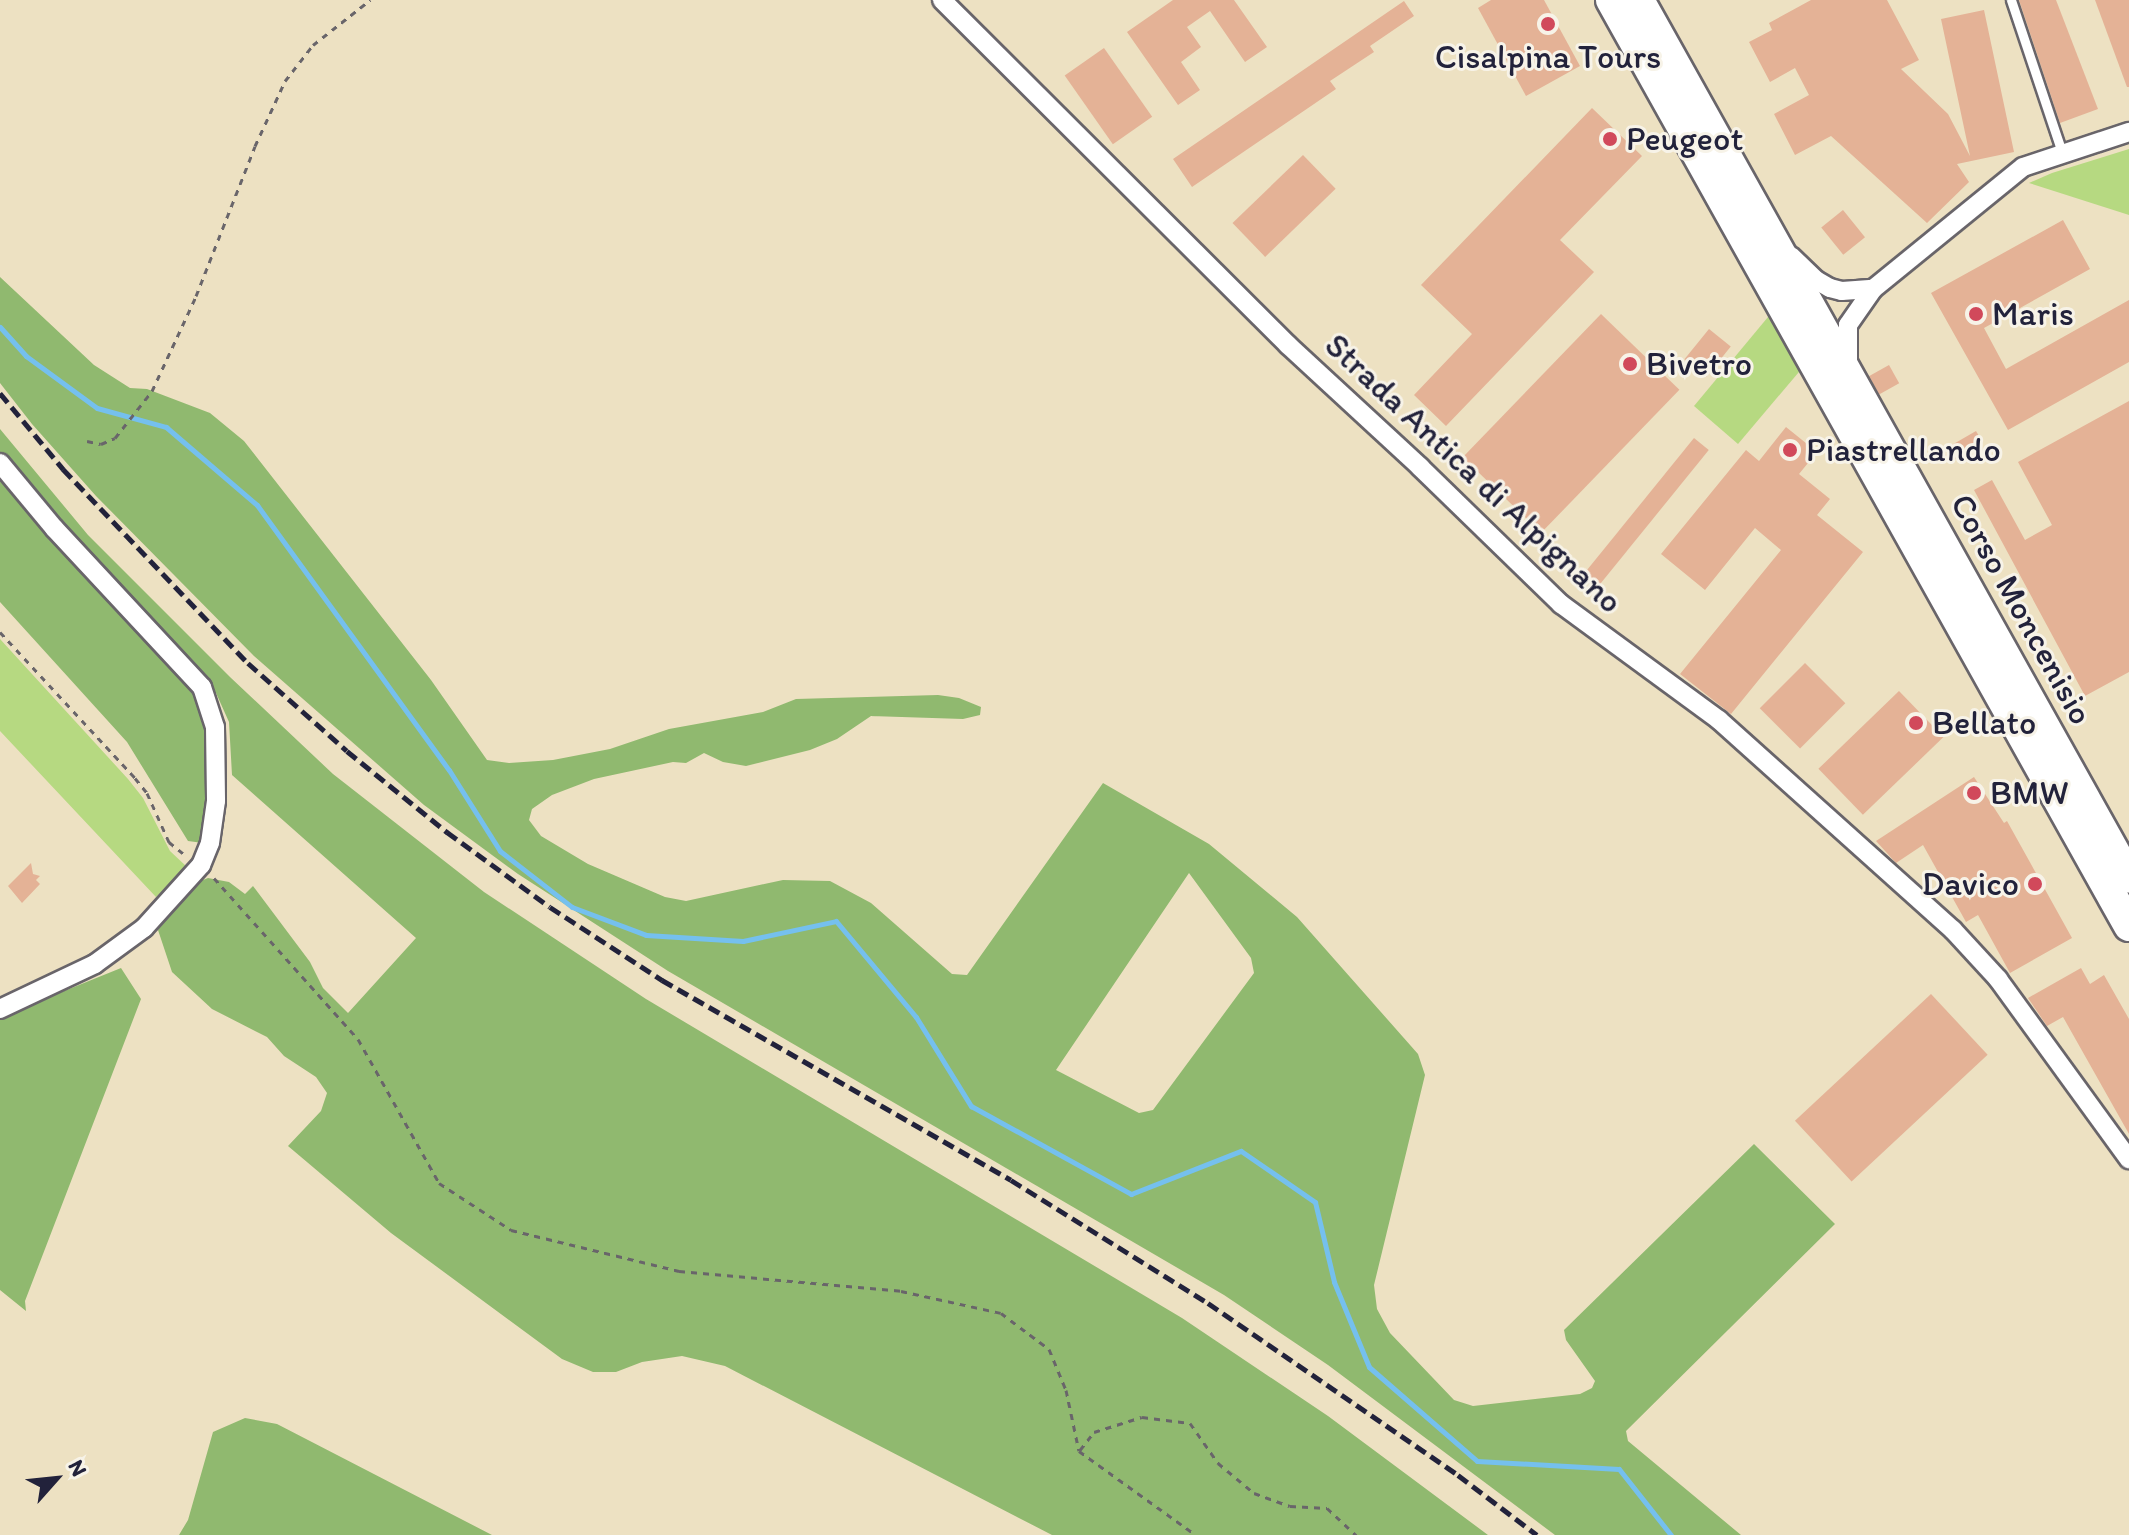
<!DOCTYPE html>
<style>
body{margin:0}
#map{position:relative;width:2129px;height:1535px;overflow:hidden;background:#ede1c2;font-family:Itim,sans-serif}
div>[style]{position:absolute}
.green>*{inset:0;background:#b6d981}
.forest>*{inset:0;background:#90b96f}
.stream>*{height:5px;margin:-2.5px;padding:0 2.5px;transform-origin:2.5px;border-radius:2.5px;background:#75c0ee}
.building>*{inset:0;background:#e4b296;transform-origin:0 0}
.path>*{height:3px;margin-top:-1.5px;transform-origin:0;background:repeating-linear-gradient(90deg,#69656a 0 6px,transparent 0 12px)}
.roads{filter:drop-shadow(2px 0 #69656a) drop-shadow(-2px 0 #69656a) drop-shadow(0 2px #69656a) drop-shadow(0 -2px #69656a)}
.service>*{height:9px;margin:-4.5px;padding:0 4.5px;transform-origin:4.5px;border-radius:4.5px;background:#fff}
.minor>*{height:18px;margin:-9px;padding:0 9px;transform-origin:9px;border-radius:9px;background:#fff}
.primary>*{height:30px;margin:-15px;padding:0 15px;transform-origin:15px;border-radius:15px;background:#fff}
.rail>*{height:5px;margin-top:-2.5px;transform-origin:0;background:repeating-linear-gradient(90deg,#22223b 0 12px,transparent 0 18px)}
.dots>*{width:22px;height:22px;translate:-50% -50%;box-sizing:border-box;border:4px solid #f7f3e8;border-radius:50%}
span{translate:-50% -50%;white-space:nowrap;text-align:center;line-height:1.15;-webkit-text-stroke:6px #f7f3e8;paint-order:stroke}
.poi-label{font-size:34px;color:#22223b}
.left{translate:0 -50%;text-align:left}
.right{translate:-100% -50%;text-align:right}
.street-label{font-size:34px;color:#22223b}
.north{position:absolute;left:16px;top:1439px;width:80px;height:80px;-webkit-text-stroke:6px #f7f3e8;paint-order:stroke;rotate:63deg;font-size:22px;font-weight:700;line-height:32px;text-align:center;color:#22223b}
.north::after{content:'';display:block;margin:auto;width:28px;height:36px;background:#22223b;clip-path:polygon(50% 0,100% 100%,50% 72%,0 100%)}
</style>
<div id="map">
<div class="green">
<div style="clip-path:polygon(2129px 149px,2129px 215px,2029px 183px,2052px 173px)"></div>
<div style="clip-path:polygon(1773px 311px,1804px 366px,1738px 444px,1694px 406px)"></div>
<div style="clip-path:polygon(0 639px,128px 779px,143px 798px,170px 851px,187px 867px,156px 897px,0 731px)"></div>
</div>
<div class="forest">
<div style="clip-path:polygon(evenodd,0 277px,94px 365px,130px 388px,147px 389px,210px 413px,244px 441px,431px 680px,487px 760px,509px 763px,553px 760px,610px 749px,669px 729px,763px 712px,796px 699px,938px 695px,959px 698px,981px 707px,980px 715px,963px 719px,871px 716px,837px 739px,810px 750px,746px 766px,723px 762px,704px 753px,686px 763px,673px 762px,594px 779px,552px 795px,532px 809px,529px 820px,541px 836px,588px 864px,665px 897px,686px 901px,783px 880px,830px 881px,871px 903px,952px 974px,967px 975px,1103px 783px,1209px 844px,1297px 917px,1418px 1054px,1425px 1075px,1374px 1285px,1377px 1309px,1390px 1333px,1454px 1400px,1473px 1406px,1580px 1394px,1592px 1388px,1595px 1381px,1566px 1340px,1564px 1330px,1754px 1144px,1835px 1224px,1626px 1431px,1628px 1441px,1741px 1535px,1555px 1535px,1328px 1365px,1224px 1295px,668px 971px,518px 874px,424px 805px,254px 656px,96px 496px,32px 424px,0 383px,0 277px,1189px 873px,1251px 958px,1254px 973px,1153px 1110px,1139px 1113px,1056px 1070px,1189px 873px)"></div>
<div style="clip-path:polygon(0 429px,88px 535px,230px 677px,333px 774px,484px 892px,646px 999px,1182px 1318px,1328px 1416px,1488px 1535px,1052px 1535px,725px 1366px,682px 1356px,642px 1362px,616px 1372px,593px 1372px,562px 1359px,391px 1233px,288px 1146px,321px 1111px,327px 1093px,316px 1077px,284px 1056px,267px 1037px,212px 1009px,172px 972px,158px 930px,173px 903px,198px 882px,208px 878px,229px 882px,245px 894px,253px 886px,310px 962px,323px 988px,348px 1013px,416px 938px,232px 775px,229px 722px,216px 693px,206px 705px,212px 757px,203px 843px,188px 841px,127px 742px,0 602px)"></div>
<div style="clip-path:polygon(121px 968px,141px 999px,25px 1301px,26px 1311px,0 1290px,0 1017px)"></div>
<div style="clip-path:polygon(245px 1418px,277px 1424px,492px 1535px,179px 1535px,188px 1520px,213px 1432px)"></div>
</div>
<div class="stream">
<div style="left:0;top:327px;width:39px;rotate:48deg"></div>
<div style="left:26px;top:356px;width:88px;rotate:36.2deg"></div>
<div style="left:97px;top:408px;width:72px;rotate:15.4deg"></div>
<div style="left:166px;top:427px;width:120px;rotate:40.6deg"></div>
<div style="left:257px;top:505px;width:327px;rotate:54.1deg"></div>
<div style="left:449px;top:770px;width:96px;rotate:57.8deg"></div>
<div style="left:500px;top:851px;width:91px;rotate:37.9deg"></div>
<div style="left:572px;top:907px;width:79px;rotate:20.7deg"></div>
<div style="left:646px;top:935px;width:97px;rotate:3.5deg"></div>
<div style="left:743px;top:941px;width:95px;rotate:-12.1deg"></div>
<div style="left:836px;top:921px;width:125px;rotate:50.2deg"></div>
<div style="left:916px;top:1017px;width:105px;rotate:58.3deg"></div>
<div style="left:971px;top:1106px;width:183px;rotate:28.8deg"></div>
<div style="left:1131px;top:1194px;width:118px;rotate:-21.4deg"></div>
<div style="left:1241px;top:1151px;width:90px;rotate:34.6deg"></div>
<div style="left:1315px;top:1202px;width:82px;rotate:76.6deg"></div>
<div style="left:1334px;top:1282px;width:92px;rotate:67.6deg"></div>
<div style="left:1369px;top:1367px;width:143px;rotate:41deg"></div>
<div style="left:1477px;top:1461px;width:142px;rotate:3.2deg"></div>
<div style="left:1619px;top:1469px;width:84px;rotate:51.8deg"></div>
</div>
<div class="building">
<div style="clip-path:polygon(1173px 0,1234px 0,1267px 47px,1245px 62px,1210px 11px,1187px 27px,1201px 47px,1181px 62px,1200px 90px,1178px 105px,1127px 32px)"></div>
<div style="clip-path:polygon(1491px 0,1544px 0,1580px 66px,1526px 96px,1478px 8px)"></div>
<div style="clip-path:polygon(1811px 0,1887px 0,1919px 60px,1901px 69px,1948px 114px,1970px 156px,1941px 19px,1984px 10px,2014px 152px,1957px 164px,1969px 182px,1927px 223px,1831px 136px,1795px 155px,1774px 114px,1809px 95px,1795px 68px,1770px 82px,1749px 42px,1772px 30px,1769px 23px)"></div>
<div style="clip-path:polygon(2019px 0,2056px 0,2098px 109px,2060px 123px)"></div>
<div style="clip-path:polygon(2095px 0,2129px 0,2129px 87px,2127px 87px)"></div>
<div style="clip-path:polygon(1404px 1px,1414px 16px,1370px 46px,1374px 52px,1330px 81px,1336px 89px,1192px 187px,1173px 159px)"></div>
<div style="left:1104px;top:48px;width:84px;height:48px;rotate:55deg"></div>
<div style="clip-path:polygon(1592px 108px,1642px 156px,1560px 240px,1594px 272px,1446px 426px,1414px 395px,1472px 334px,1421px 285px)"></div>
<div style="left:1303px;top:155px;width:47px;height:98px;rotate:46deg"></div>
<div style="left:1843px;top:210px;width:35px;height:28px;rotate:51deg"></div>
<div style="clip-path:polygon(2063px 220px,2090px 269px,1984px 328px,2006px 369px,2129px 300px,2129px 362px,2008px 430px,1931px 293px)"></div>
<div style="left:1601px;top:314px;width:109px;height:199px;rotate:44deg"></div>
<div style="left:1709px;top:329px;width:28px;height:39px;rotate:39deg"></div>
<div style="left:1889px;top:365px;width:21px;height:23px;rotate:61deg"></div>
<div style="clip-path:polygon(2129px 401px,2129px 672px,2085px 696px,1974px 490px,1992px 480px,2025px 540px,2052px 525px,2018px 462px)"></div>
<div style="clip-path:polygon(1786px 427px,1817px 452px,1799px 474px,1830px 499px,1817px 515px,1863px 552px,1731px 714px,1680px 674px,1781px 550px,1755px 528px,1705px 590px,1661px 554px,1746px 450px,1759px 461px)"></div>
<div style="left:1976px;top:431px;width:14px;height:33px;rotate:60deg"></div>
<div style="left:1694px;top:438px;width:19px;height:179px;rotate:39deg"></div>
<div style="left:1805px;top:663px;width:57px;height:64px;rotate:45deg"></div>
<div style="left:1899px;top:691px;width:64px;height:112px;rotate:46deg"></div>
<div style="clip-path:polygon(1974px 777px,2004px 823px,2007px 821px,2072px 938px,2010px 973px,1978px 915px,1966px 922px,1923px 845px,1896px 863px,1876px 841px)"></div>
<div style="clip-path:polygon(31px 863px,33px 874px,40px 876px,36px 880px,40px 884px,22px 903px,8px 886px)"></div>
<div style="clip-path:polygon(2081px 968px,2090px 984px,2104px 975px,2129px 1019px,2129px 1134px,2063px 1017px,2047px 1026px,2028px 998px)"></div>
<div style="left:1931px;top:994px;width:83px;height:186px;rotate:47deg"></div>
</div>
<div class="path">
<div style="left:87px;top:441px;width:14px;rotate:12deg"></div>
<div style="left:101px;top:444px;width:15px;rotate:-23deg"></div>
<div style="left:115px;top:438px;width:60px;rotate:-51.8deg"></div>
<div style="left:152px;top:391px;width:105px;rotate:-65.1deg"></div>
<div style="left:196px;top:296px;width:161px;rotate:-68.5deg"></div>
<div style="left:255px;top:146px;width:72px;rotate:-65.2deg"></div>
<div style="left:285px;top:81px;width:46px;rotate:-52.1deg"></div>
<div style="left:313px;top:45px;width:73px;rotate:-38.3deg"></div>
<div style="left:0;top:632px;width:199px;rotate:47.2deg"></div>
<div style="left:135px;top:778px;width:19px;rotate:51deg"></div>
<div style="left:147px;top:793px;width:54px;rotate:65.8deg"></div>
<div style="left:169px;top:842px;width:22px;rotate:39deg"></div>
<div style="left:214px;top:878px;width:216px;rotate:48.2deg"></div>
<div style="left:358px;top:1039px;width:165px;rotate:60.6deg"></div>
<div style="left:439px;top:1183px;width:86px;rotate:33.1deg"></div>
<div style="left:511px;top:1230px;width:173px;rotate:13.7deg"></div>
<div style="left:679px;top:1271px;width:223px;rotate:5.1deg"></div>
<div style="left:901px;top:1291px;width:102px;rotate:12.4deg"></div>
<div style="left:1001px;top:1313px;width:60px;rotate:36.9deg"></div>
<div style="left:1049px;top:1349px;width:44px;rotate:67.5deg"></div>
<div style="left:1066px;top:1390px;width:62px;rotate:78deg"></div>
<div style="left:1079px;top:1451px;width:144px;rotate:35.7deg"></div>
<div style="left:1080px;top:1450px;width:23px;rotate:-52deg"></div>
<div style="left:1094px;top:1432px;width:50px;rotate:-17.4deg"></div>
<div style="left:1142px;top:1417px;width:48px;rotate:7.1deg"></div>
<div style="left:1190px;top:1423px;width:49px;rotate:55deg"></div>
<div style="left:1218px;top:1463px;width:47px;rotate:39.8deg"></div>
<div style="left:1254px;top:1493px;width:38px;rotate:20deg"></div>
<div style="left:1290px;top:1506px;width:37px;rotate:3deg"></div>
<div style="left:1327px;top:1508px;width:40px;rotate:43deg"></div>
</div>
<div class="roads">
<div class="service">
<div style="left:2011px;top:0;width:160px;rotate:71.5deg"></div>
</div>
<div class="minor">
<div style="left:942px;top:0;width:489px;rotate:44.9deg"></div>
<div style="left:1288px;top:345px;width:180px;rotate:42.7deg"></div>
<div style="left:1420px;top:467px;width:197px;rotate:44.2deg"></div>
<div style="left:1561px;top:604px;width:196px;rotate:36.3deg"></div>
<div style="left:1719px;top:720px;width:314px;rotate:41.9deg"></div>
<div style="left:1953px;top:930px;width:67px;rotate:47.4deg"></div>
<div style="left:1998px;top:979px;width:223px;rotate:54deg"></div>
<div style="left:1791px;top:256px;width:35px;rotate:44deg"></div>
<div style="left:1816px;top:280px;width:16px;rotate:30deg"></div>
<div style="left:1830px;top:288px;width:12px;rotate:14deg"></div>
<div style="left:1842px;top:291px;width:31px;rotate:-4deg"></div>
<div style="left:1873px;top:289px;width:44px;rotate:124.8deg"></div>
<div style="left:1848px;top:325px;width:39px;rotate:90deg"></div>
<div style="left:1873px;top:289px;width:193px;rotate:-39.1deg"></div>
<div style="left:2023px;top:167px;width:112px;rotate:-18.3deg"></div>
<div style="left:0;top:463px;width:85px;rotate:50.3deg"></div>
<div style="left:54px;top:528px;width:217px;rotate:47.1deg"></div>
<div style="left:202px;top:687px;width:42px;rotate:72deg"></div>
<div style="left:215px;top:727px;width:74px;rotate:89.2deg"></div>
<div style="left:216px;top:801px;width:42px;rotate:98.1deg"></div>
<div style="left:210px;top:843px;width:24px;rotate:112deg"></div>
<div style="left:201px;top:865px;width:85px;rotate:132.1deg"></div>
<div style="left:144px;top:928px;width:61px;rotate:143.7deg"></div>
<div style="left:95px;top:964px;width:105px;rotate:154.7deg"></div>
</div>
<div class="primary">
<div style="left:1611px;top:0;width:1061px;rotate:60.78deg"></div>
<div style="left:1639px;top:0;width:1005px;rotate:60.83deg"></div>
</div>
</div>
<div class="rail">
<div style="left:0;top:393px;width:99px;rotate:50.3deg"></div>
<div style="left:63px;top:469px;width:268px;rotate:46.4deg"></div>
<div style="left:248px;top:663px;width:132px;rotate:41.6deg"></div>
<div style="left:347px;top:751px;width:129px;rotate:39deg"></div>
<div style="left:447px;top:832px;width:127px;rotate:36.1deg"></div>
<div style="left:550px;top:907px;width:134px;rotate:33.1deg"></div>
<div style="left:662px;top:980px;width:402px;rotate:29.8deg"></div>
<div style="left:1011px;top:1180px;width:232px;rotate:32deg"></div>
<div style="left:1208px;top:1303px;width:303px;rotate:34.5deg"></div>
<div style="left:1458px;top:1475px;width:99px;rotate:37.2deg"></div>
</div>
<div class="dots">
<div style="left:1548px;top:24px;background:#d1495b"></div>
<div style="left:1610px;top:139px;background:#d1495b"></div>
<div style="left:1976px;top:314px;background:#d1495b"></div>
<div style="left:1630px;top:364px;background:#d1495b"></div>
<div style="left:1790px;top:450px;background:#d1495b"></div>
<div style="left:1916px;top:723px;background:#d1495b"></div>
<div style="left:1974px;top:793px;background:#d1495b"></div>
<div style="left:2035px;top:884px;background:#d1495b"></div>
</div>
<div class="poi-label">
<span style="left:1548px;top:57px">Cisalpina Tours</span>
<span class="left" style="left:1626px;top:139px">Peugeot</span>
<span class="left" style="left:1992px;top:314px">Maris</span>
<span class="left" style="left:1646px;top:364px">Bivetro</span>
<span class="left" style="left:1806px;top:450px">Piastrellando</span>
<span class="left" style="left:1932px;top:723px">Bellato</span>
<span class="left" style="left:1990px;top:793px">BMW</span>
<span class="right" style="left:2019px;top:884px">Davico</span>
</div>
<div class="street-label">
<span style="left:1474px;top:473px;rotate:43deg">Strada Antica di Alpignano</span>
<span style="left:2022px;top:609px;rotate:61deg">Corso Moncenisio</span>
</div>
<div class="north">N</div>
</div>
